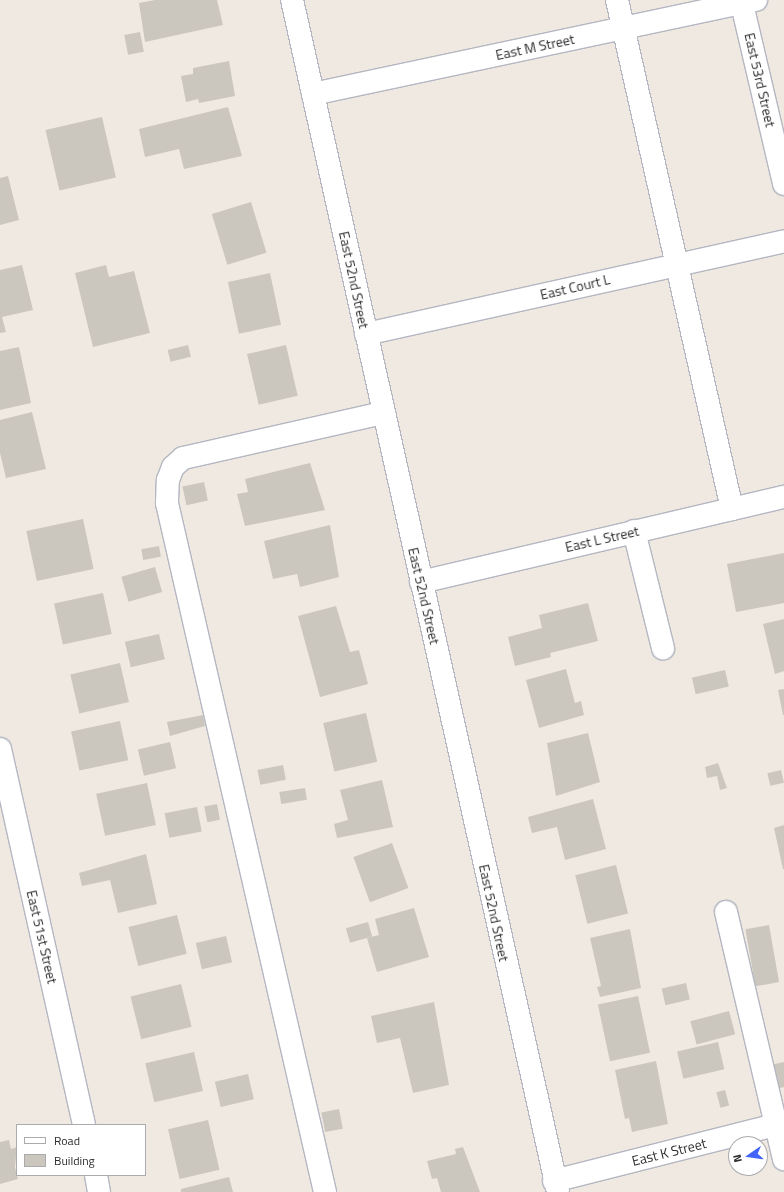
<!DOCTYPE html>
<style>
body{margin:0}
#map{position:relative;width:784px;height:1192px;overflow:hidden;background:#efe9e1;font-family:"Titillium Web",sans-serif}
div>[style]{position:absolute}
.building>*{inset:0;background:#cbc7bf;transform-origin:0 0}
.roads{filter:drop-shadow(1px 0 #b4b7c1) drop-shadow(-1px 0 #b4b7c1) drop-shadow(0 1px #b4b7c1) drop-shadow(0 -1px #b4b7c1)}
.minor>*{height:22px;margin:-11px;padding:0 11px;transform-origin:11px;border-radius:11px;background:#fff}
span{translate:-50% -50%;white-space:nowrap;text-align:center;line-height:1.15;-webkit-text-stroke:3px #fff;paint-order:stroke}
.street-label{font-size:14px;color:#2e2e2e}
.legend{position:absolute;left:16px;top:1124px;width:130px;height:52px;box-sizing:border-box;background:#fff;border:1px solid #ababab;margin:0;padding:5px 7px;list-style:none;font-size:12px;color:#2e2e2e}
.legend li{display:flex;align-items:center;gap:8px;height:20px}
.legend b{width:20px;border:1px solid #ababab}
.north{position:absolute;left:728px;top:1136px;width:40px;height:40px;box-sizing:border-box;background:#fff;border:1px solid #ababab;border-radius:50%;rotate:257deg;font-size:11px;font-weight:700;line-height:16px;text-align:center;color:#2e2e2e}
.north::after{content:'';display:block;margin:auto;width:14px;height:18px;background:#4264fb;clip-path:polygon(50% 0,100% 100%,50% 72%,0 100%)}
</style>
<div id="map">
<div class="building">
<div style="clip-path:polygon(155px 0,217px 0,223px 25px,145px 42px,139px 3px)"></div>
<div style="left:140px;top:32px;width:20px;height:16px;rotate:79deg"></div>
<div style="clip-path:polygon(229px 61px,235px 96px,199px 103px,198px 99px,186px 102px,181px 76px,193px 74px,193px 68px)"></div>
<div style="clip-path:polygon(228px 107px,242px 156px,184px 169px,179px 149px,145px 157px,139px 129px)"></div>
<div style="left:102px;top:117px;width:62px;height:58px;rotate:77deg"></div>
<div style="clip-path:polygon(8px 176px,19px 220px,0 225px,0 178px)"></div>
<div style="left:251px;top:202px;width:53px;height:41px;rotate:73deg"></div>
<div style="clip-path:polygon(22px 265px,33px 310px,2px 317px,6px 332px,0 333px,0 270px)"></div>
<div style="clip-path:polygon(106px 265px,109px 277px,134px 271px,150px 333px,93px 347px,75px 273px)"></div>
<div style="left:270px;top:273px;width:53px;height:43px;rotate:78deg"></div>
<div style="left:188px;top:345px;width:12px;height:21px;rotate:76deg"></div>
<div style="left:286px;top:345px;width:52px;height:40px;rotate:77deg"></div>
<div style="clip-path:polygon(19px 347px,31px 403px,0 410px,0 351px)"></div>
<div style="clip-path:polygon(32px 412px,46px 469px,6px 478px,0 453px,0 420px)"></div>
<div style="clip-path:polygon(310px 463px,325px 510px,245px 526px,237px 494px,248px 492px,245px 479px)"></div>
<div style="left:204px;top:482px;width:19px;height:22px;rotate:78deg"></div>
<div style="left:83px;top:519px;width:51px;height:58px;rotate:78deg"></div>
<div style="clip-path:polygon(330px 525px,339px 577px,300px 587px,297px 574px,273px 579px,264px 541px)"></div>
<div style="left:159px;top:546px;width:11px;height:18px;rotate:80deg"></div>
<div style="clip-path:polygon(784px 553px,784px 603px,736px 612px,727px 564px)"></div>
<div style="left:155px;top:567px;width:26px;height:35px;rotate:74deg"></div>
<div style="left:103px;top:593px;width:42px;height:50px;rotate:78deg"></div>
<div style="clip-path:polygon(588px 603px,598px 641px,550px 653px,551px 657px,515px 666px,508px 637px,542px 628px,539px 615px)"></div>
<div style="clip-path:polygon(336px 606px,350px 652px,359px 650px,368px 684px,320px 697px,298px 616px)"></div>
<div style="clip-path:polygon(784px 619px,784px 671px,775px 674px,763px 624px)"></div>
<div style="left:159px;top:634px;width:26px;height:35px;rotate:77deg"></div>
<div style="left:120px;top:663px;width:40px;height:51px;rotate:77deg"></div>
<div style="clip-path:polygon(566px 669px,575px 703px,581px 701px,584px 715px,539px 728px,526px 680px)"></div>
<div style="left:725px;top:670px;width:17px;height:34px;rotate:77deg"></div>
<div style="clip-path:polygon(784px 689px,784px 715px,783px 715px,778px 690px)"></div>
<div style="left:366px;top:713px;width:50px;height:44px;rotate:77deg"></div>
<div style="clip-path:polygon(203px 715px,205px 726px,170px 736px,167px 722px)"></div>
<div style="left:120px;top:721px;width:40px;height:50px;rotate:78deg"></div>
<div style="clip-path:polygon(588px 733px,600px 782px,556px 796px,547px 743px)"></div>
<div style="left:170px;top:742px;width:27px;height:33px;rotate:77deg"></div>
<div style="clip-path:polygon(718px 763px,727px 788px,720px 790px,717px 776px,707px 778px,705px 767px)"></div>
<div style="left:283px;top:765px;width:15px;height:26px;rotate:79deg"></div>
<div style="left:781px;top:770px;width:13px;height:14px;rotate:77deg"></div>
<div style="clip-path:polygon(382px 780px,393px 827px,337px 838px,334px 824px,348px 820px,340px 790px)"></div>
<div style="left:147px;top:783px;width:43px;height:52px;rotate:78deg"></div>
<div style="left:305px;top:788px;width:12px;height:26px;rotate:81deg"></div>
<div style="clip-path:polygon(593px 799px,606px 849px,565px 860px,557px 827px,532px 833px,528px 817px)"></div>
<div style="left:217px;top:804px;width:16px;height:13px;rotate:79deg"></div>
<div style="left:197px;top:807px;width:25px;height:33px;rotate:79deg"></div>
<div style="clip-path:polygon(784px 825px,784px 869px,783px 869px,774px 828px)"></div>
<div style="left:392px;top:843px;width:48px;height:41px;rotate:70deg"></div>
<div style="clip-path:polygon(146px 854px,157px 904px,118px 913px,110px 880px,82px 886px,79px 873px)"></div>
<div style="left:616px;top:865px;width:50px;height:42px;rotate:76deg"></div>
<div style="clip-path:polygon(414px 908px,429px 957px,377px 972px,367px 938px,379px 935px,375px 919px)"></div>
<div style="left:177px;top:915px;width:40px;height:50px;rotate:76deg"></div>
<div style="left:368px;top:922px;width:15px;height:23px;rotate:74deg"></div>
<div style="left:769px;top:925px;width:58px;height:24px;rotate:80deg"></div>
<div style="clip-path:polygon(630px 929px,641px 988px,600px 997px,597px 987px,601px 986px,590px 938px)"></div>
<div style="left:226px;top:936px;width:27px;height:31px;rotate:77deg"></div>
<div style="left:686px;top:983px;width:17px;height:25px;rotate:77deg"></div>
<div style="left:181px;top:984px;width:44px;height:52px;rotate:76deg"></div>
<div style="left:638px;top:996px;width:58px;height:41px;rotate:78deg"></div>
<div style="clip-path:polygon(434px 1002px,449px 1085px,413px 1093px,400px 1038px,377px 1043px,371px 1016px)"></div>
<div style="left:729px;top:1011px;width:24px;height:40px;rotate:75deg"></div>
<div style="left:718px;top:1042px;width:28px;height:42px;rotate:77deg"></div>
<div style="left:194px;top:1052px;width:40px;height:50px;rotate:77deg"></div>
<div style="clip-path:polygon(656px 1061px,668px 1124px,632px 1132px,629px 1118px,625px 1119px,615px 1070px)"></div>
<div style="clip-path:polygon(784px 1062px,784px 1087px,776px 1089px,770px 1065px)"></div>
<div style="left:248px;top:1074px;width:26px;height:34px;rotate:77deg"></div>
<div style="left:725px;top:1090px;width:16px;height:9px;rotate:75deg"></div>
<div style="left:339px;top:1109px;width:20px;height:18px;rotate:79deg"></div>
<div style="left:208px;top:1120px;width:51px;height:41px;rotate:77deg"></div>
<div style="clip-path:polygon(9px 1140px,11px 1149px,17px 1147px,15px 1167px,18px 1179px,0 1184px,0 1142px)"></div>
<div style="clip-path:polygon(463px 1147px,480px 1192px,441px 1192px,437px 1178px,432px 1179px,427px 1161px,456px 1154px,455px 1149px)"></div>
<div style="clip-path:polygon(229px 1177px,233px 1192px,181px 1192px,181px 1189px)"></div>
</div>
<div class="roads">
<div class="minor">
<div style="left:292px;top:0;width:1221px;rotate:77.42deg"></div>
<div style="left:617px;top:0;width:522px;rotate:77.27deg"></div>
<div style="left:741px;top:0;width:189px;rotate:76.8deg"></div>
<div style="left:313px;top:94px;width:453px;rotate:-12deg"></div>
<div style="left:366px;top:334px;width:428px;rotate:-12.5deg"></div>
<div style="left:634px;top:531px;width:121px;rotate:76.1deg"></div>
<div style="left:421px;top:582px;width:373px;rotate:-13.2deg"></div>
<div style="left:0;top:749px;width:385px;rotate:77.4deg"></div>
<div style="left:726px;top:912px;width:254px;rotate:76.8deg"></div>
<div style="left:96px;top:1175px;width:17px;rotate:80deg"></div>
<div style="left:554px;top:1181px;width:237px;rotate:-14.2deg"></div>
<div style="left:325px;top:1192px;width:707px;rotate:-102.92deg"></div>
<div style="left:167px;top:503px;width:23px;rotate:-88deg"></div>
<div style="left:168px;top:480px;width:14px;rotate:-69deg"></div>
<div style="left:173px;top:467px;width:13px;rotate:-42deg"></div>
<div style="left:183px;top:458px;width:205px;rotate:-12.7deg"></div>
</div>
</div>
<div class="street-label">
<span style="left:535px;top:47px;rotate:-12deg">East M Street</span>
<span style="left:760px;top:80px;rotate:77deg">East 53rd Street</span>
<span style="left:354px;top:280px;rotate:78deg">East 52nd Street</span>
<span style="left:575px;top:287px;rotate:-13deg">East Court L</span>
<span style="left:602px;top:539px;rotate:-13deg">East L Street</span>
<span style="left:424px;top:596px;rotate:77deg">East 52nd Street</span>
<span style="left:494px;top:913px;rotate:78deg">East 52nd Street</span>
<span style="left:42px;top:937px;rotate:77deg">East 51st Street</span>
<span style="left:669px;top:1152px;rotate:-14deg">East K Street</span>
</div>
<ul class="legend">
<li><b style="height:5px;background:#fff"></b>Road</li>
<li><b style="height:11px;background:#cbc7bf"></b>Building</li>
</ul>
<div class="north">N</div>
</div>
